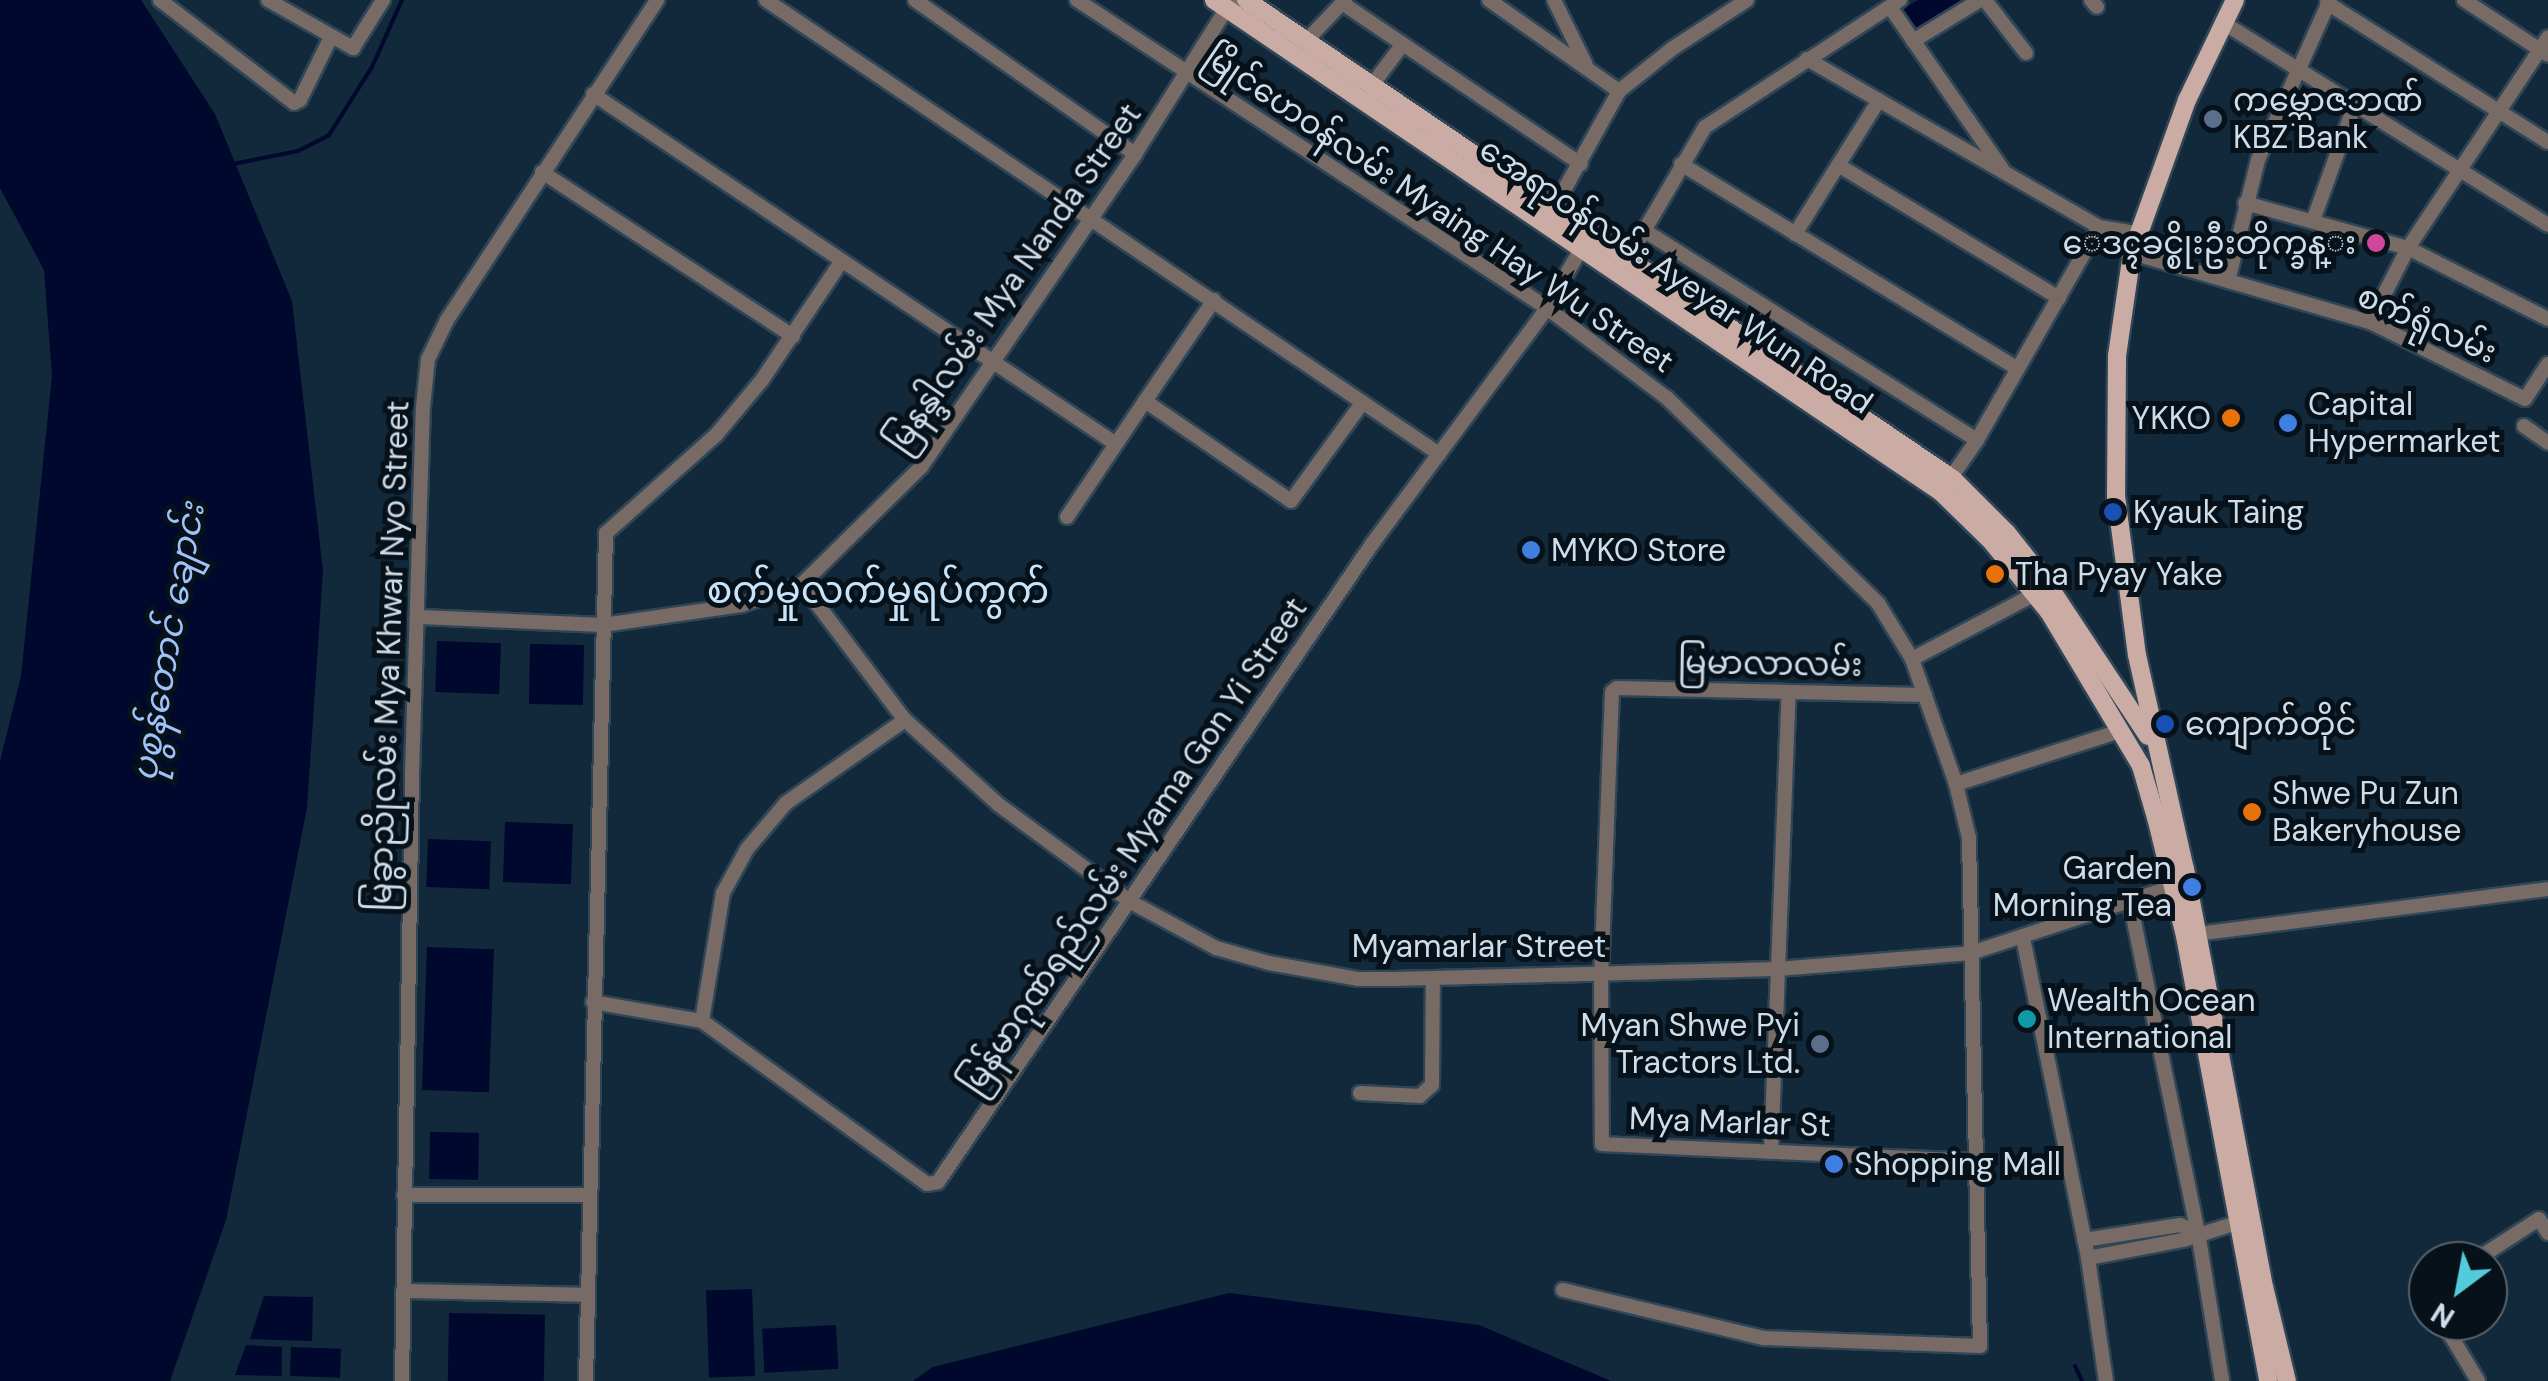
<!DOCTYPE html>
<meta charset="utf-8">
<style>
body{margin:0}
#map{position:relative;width:2548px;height:1381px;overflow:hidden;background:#12293b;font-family:"DM Sans","Noto Sans Myanmar",sans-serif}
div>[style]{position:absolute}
.water>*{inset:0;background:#00082e;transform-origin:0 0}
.stream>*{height:4px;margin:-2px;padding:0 2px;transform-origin:2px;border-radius:2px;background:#00082e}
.roads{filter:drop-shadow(2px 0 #304657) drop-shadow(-2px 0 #304657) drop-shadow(0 2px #304657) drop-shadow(0 -2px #304657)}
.minor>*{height:14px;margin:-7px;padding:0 7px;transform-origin:7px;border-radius:7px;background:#786a65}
.major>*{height:18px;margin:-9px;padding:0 9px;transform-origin:9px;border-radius:9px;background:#caaca4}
.dots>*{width:28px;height:28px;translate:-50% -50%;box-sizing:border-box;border:5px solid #071119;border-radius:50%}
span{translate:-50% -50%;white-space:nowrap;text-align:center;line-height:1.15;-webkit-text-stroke:10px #071119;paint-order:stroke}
.poi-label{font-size:32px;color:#cfdde8}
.left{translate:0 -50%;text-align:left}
.right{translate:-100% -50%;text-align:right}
.street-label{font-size:32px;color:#cfdde8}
.water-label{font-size:35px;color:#a0c1f9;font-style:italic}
.quarter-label{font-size:38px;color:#c8e4fb}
.north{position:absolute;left:2408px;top:1241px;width:100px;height:100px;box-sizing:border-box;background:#071119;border:2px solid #57636c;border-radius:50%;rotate:212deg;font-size:28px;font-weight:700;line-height:40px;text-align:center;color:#cfdde8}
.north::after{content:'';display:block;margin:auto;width:35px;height:45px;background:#53cbdc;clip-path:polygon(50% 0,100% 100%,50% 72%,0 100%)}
</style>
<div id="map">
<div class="water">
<div style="clip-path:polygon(0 0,141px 0,215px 114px,292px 301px,323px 571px,307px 808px,226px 1220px,170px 1381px,0 1381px,0 761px,21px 676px,52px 376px,44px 270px,0 188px)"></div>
<div style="clip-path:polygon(1918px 0,1963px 0,1916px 29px,1903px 9px)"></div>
<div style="left:437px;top:641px;width:64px;height:51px;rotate:2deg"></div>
<div style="left:530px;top:644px;width:54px;height:60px;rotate:1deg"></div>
<div style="left:505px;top:822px;width:68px;height:60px;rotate:2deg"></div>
<div style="left:428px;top:839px;width:63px;height:48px;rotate:2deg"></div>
<div style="left:427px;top:947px;width:67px;height:143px;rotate:2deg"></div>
<div style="left:430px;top:1132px;width:49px;height:47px;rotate:1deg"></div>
<div style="left:752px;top:1289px;width:87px;height:46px;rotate:88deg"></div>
<div style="clip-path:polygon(1229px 1293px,1479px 1325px,1611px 1381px,913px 1381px,933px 1367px)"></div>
<div style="clip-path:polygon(264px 1296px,313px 1297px,312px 1341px,250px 1339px)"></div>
<div style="left:449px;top:1313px;width:96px;height:68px;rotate:1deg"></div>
<div style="left:836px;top:1325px;width:44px;height:74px;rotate:87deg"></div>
<div style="clip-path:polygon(246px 1345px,282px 1347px,282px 1376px,235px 1375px)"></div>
<div style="left:291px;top:1347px;width:50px;height:29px;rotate:2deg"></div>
</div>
<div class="stream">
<div style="left:233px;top:164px;width:66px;rotate:-11.3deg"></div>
<div style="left:298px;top:151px;width:35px;rotate:-27deg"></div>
<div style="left:329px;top:135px;width:80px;rotate:-57.7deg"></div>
<div style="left:372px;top:67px;width:73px;rotate:-65.9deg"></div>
<div style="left:2075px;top:1366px;width:17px;rotate:65deg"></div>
</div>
<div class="roads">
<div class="minor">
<div style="left:160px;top:0;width:169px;rotate:37.5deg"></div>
<div style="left:294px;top:103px;width:7px;rotate:-27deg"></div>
<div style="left:300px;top:100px;width:70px;rotate:-63.8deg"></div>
<div style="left:268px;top:0;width:98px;rotate:29.5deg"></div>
<div style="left:353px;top:48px;width:57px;rotate:-58deg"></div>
<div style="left:766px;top:0;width:812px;rotate:34deg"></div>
<div style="left:915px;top:0;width:269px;rotate:35deg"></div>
<div style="left:1077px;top:0;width:562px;rotate:33.24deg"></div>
<div style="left:1547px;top:308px;width:150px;rotate:36.9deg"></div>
<div style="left:1667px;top:398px;width:294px;rotate:44.2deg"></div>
<div style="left:1878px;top:603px;width:66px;rotate:58.7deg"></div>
<div style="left:1912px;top:659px;width:133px;rotate:70.6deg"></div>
<div style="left:1956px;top:784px;width:56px;rotate:76.5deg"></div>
<div style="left:1969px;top:838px;width:508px;rotate:88.76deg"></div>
<div style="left:1980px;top:1346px;width:217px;rotate:-177.9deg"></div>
<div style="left:1763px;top:1338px;width:206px;rotate:-166.5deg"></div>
<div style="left:1489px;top:0;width:159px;rotate:35deg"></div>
<div style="left:1554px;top:0;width:72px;rotate:63.8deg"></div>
<div style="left:1985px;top:0;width:67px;rotate:52.3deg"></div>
<div style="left:2091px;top:0;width:9px;rotate:49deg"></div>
<div style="left:2464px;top:0;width:100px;rotate:33.2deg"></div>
<div style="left:1342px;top:3px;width:288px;rotate:34deg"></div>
<div style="left:2327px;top:3px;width:261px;rotate:32.2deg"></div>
<div style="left:1890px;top:7px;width:198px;rotate:55.3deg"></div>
<div style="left:2222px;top:22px;width:384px;rotate:31.9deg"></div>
<div style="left:1306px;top:41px;width:57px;rotate:-46.4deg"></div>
<div style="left:1913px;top:41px;width:79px;rotate:-31.5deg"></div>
<div style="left:1807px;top:59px;width:337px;rotate:29.9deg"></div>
<div style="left:2099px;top:227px;width:39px;rotate:9deg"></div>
<div style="left:1372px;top:85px;width:51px;rotate:-52.9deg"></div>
<div style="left:593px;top:94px;width:629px;rotate:33.79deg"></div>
<div style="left:1681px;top:164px;width:394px;rotate:31.3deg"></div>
<div style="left:1838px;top:165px;width:258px;rotate:31deg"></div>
<div style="left:542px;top:172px;width:300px;rotate:33.2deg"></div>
<div style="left:2245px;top:203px;width:169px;rotate:15.4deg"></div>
<div style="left:2408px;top:248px;width:157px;rotate:26.9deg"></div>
<div style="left:1554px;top:208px;width:134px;rotate:-60.9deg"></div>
<div style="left:1619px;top:91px;width:69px;rotate:-38.5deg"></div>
<div style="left:1673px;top:48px;width:88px;rotate:-33deg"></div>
<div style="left:2313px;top:221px;width:124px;rotate:-70.3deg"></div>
<div style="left:1645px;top:231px;width:392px;rotate:32.2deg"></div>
<div style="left:1795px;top:234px;width:158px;rotate:-57.9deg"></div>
<div style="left:2132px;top:253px;width:248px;rotate:16.2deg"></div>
<div style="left:2370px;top:322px;width:173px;rotate:26.4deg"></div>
<div style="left:2525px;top:399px;width:42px;rotate:-56.7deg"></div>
<div style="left:1624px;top:265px;width:160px;rotate:-59.6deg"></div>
<div style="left:1705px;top:127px;width:233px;rotate:-33.1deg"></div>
<div style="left:2228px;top:281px;width:125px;rotate:-76.1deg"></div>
<div style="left:2258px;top:160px;width:175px;rotate:-65.8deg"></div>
<div style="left:1214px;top:300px;width:122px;rotate:124.3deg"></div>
<div style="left:1145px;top:401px;width:177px;rotate:34.4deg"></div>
<div style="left:1291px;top:501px;width:122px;rotate:-54deg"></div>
<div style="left:2370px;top:322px;width:83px;rotate:-62.8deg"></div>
<div style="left:2408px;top:248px;width:253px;rotate:-56.4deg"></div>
<div style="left:2524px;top:426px;width:29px;rotate:35deg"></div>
<div style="left:1941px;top:492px;width:63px;rotate:-55.3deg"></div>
<div style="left:1977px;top:440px;width:245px;rotate:-60.2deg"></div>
<div style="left:1067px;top:517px;width:140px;rotate:-56.1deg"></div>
<div style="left:802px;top:584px;width:171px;rotate:52.9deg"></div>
<div style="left:905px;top:720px;width:127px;rotate:42.1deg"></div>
<div style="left:999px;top:805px;width:164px;rotate:36.3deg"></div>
<div style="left:1131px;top:902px;width:97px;rotate:28.4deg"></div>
<div style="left:1216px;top:948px;width:55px;rotate:15.8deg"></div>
<div style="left:1269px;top:963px;width:90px;rotate:10.2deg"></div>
<div style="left:1358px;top:979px;width:36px"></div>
<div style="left:1394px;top:979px;width:384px;rotate:-1.5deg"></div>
<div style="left:1778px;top:969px;width:194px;rotate:-4.7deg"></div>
<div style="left:1971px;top:953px;width:221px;rotate:-18.2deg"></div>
<div style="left:420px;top:617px;width:183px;rotate:2.5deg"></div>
<div style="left:603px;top:625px;width:140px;rotate:-8.2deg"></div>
<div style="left:742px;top:605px;width:64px;rotate:-19.3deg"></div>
<div style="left:802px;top:584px;width:167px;rotate:-44.5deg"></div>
<div style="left:921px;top:467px;width:379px;rotate:-55.6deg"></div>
<div style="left:1135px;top:154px;width:182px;rotate:-57.8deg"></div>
<div style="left:1912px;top:659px;width:139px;rotate:-27.9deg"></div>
<div style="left:1925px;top:695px;width:308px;rotate:-178.7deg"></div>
<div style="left:1617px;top:688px;width:6px;rotate:141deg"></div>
<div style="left:1612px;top:692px;width:281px;rotate:92.2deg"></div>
<div style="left:1601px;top:973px;width:171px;rotate:89.7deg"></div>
<div style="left:1602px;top:1144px;width:373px;rotate:2.6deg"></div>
<div style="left:1956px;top:784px;width:172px;rotate:-17.9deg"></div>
<div style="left:2130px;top:902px;width:337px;rotate:78.4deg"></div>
<div style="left:2198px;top:1232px;width:151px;rotate:80.8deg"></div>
<div style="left:2197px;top:934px;width:354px;rotate:-7.3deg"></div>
<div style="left:2023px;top:938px;width:327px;rotate:78.5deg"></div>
<div style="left:2088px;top:1258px;width:124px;rotate:81.7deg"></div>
<div style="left:593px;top:1002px;width:111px;rotate:9.9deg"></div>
<div style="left:702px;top:1021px;width:278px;rotate:35.9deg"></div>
<div style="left:927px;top:1184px;width:11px;rotate:-10deg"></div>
<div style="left:938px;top:1182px;width:772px;rotate:-55.77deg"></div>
<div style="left:1372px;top:544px;width:294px;rotate:-53.4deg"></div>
<div style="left:1547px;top:308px;width:76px;rotate:-60.1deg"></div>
<div style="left:702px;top:1021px;width:130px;rotate:-80.7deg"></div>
<div style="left:723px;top:893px;width:50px;rotate:-61.4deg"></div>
<div style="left:747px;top:849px;width:60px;rotate:-49.7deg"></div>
<div style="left:786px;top:803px;width:145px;rotate:-34.9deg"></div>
<div style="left:1360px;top:1093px;width:60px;rotate:2.9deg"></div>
<div style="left:1420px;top:1096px;width:16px;rotate:-43deg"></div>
<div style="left:1432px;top:1085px;width:106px;rotate:-89.5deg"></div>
<div style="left:1771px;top:1152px;width:460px;rotate:-87.8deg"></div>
<div style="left:404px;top:1195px;width:186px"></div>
<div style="left:2084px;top:1240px;width:97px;rotate:-8.9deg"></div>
<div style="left:2180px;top:1225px;width:19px;rotate:21deg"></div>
<div style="left:2088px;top:1258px;width:97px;rotate:-10.7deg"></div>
<div style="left:2183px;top:1240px;width:66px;rotate:-17.6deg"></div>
<div style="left:2474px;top:1261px;width:77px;rotate:-32.9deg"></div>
<div style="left:2539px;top:1219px;width:17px;rotate:57deg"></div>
<div style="left:2428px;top:1286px;width:6px;rotate:149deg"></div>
<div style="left:2423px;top:1289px;width:10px;rotate:61deg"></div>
<div style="left:403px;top:1291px;width:185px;rotate:1.2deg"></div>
<div style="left:2442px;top:1321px;width:70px;rotate:59deg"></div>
<div style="left:402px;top:1381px;width:608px;rotate:-89.06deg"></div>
<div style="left:412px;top:773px;width:366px;rotate:-88.3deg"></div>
<div style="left:423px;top:407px;width:48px;rotate:-84.1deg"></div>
<div style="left:428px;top:359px;width:43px;rotate:-64deg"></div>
<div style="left:447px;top:320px;width:383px;rotate:-56.7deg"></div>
<div style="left:586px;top:1381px;width:848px;rotate:-88.65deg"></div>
<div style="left:606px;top:533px;width:147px;rotate:-41.7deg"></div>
<div style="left:716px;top:435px;width:72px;rotate:-50.1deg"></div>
<div style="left:762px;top:380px;width:142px;rotate:-56.2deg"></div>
</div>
<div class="major">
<div style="left:1214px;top:0;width:878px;rotate:34.09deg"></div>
<div style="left:1941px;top:492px;width:71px;rotate:44.4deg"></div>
<div style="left:1992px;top:542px;width:90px;rotate:50.8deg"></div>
<div style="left:2049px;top:612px;width:179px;rotate:59.1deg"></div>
<div style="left:2141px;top:766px;width:57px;rotate:73.8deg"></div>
<div style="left:2157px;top:821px;width:118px;rotate:76.3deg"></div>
<div style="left:2185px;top:936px;width:453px;rotate:79.4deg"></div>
<div style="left:1246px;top:0;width:854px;rotate:34.12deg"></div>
<div style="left:1953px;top:479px;width:76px;rotate:45deg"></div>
<div style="left:2007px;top:533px;width:66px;rotate:51.7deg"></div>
<div style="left:2048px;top:585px;width:181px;rotate:56.5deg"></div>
<div style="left:2235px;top:0;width:111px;rotate:115.6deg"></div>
<div style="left:2187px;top:100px;width:163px;rotate:109.8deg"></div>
<div style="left:2132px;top:253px;width:104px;rotate:98.3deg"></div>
<div style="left:2117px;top:356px;width:140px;rotate:90.4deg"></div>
<div style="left:2116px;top:496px;width:160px;rotate:82.5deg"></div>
<div style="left:2137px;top:655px;width:219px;rotate:77.4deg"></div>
<div style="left:2185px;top:869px;width:416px;rotate:79.3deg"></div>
<div style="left:2262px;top:1278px;width:106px;rotate:76.4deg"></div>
</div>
</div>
<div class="dots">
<div style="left:2213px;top:119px;background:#5c6f8a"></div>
<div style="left:2376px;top:243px;background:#d1479c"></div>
<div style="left:2231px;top:418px;background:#e8710a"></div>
<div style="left:2288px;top:423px;background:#3f7fe0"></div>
<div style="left:2113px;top:512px;background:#1a4fb4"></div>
<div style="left:1531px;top:550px;background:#3f7fe0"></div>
<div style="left:1995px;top:574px;background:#e8710a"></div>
<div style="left:2165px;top:724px;background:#1a4fb4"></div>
<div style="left:2252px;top:812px;background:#e8710a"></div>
<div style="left:2192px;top:887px;background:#3f7fe0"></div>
<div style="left:2027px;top:1019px;background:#0f9aa8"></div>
<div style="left:1820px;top:1044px;background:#5c6f8a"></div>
<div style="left:1834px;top:1164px;background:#3f7fe0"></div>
</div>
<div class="poi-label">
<span class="left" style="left:2233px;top:119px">ကမ္ဘောဇဘဏ်<br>KBZ Bank</span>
<span class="right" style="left:2356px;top:243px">ေဒၚခင္စိုးဦးတိုက္ခန္း</span>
<span class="left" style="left:2308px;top:423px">Capital<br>Hypermarket</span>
<span class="right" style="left:2211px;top:418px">YKKO</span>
<span class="left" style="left:2133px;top:512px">Kyauk Taing</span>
<span class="left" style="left:1551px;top:550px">MYKO Store</span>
<span class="left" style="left:2015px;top:574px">Tha Pyay Yake</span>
<span class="left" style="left:2185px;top:724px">ကျောက်တိုင်</span>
<span class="left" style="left:2272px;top:812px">Shwe Pu Zun<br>Bakeryhouse</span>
<span class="right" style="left:2172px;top:887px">Garden<br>Morning Tea</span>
<span class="left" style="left:2047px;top:1019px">Wealth Ocean<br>International</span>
<span class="right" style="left:1800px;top:1044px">Myan Shwe Pyi<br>Tractors Ltd.</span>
<span class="left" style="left:1854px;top:1164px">Shopping Mall</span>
</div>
<div class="street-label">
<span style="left:1439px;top:209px;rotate:34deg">မြိုင်ဟေဝန်လမ်း Myaing Hay Wu Street</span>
<span style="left:1676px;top:276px;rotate:34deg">အေရာဝန်လမ်း Ayeyar Wun Road</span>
<span style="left:1014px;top:278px;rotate:-55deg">မြနန္ဒါလမ်း Mya Nanda Street</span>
<span style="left:2427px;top:324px;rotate:24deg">စက်ရုံလမ်း</span>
<span style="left:389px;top:656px;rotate:-88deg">မြခွာညိုလမ်း Mya Khwar Nyo Street</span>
<span style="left:1770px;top:664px;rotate:1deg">မြမာလာလမ်း</span>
<span style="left:1134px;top:846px;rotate:-56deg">မြန်မာဂုဏ်ရည်လမ်း Myama Gon Yi Street</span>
<span style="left:1479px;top:946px">Myamarlar Street</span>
<span style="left:1730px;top:1122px;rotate:2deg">Mya Marlar St</span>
</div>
<div class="water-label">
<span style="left:168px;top:642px;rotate:-80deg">ပုစွန်တောင် ချောင်း</span>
</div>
<div class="quarter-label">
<span style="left:878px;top:591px">စက်မှုလက်မှုရပ်ကွက်</span>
</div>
<div class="north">N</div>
</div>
